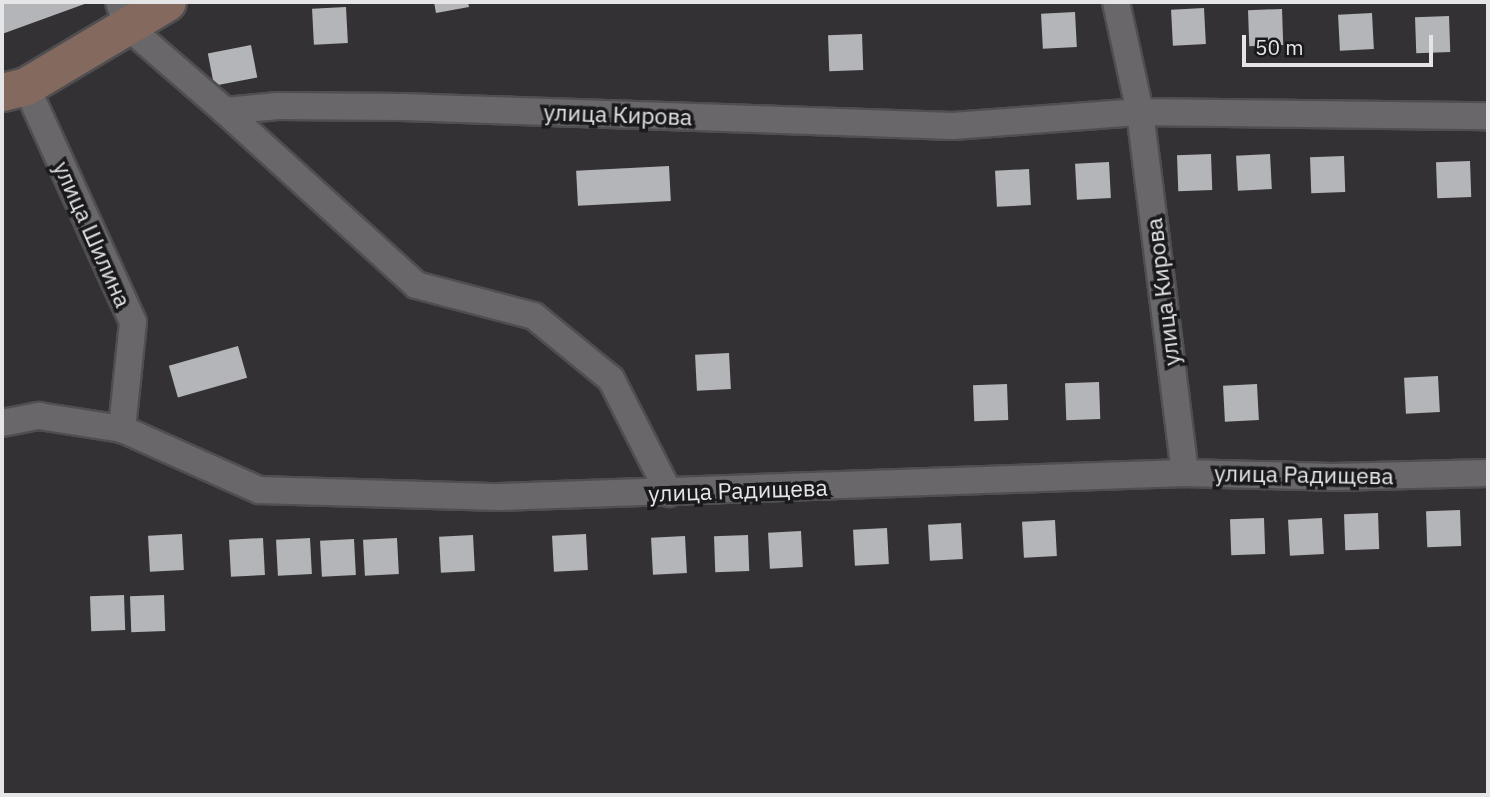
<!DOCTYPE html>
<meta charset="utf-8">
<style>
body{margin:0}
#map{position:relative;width:1490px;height:797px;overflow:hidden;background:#333134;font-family:"IBM Plex Sans",sans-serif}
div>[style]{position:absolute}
.building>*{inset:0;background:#b4b5b9;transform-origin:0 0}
.roads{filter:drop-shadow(2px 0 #504e51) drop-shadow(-2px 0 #504e51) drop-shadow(0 2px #504e51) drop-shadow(0 -2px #504e51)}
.street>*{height:26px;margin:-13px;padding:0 13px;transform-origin:13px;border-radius:13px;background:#6a676b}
.secondary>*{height:37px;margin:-18.5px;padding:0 18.5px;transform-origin:18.5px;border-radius:18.5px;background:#846a5e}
span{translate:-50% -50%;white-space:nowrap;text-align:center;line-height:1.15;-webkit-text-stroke:7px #1a191b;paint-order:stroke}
.street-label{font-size:23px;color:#e5e4e6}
.frame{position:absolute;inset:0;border:4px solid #e5e4e6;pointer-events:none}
.scale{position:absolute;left:1242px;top:35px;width:191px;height:32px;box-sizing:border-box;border:4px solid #e5e4e6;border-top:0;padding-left:9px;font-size:21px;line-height:24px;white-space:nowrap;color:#e5e4e6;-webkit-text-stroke:5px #1a191b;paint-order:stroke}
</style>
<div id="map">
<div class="building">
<div style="clip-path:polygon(2px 2px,90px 2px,2px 34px)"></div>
<div style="clip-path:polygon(434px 2px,468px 2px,469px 7px,436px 13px)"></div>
<div style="left:346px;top:7px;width:36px;height:34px;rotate:87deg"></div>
<div style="left:1204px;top:8px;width:36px;height:33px;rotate:87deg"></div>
<div style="left:1282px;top:9px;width:36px;height:34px;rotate:88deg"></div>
<div style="left:1075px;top:12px;width:35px;height:34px;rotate:87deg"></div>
<div style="left:1372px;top:13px;width:36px;height:34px;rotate:87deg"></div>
<div style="left:1449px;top:16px;width:36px;height:34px;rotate:88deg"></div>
<div style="left:862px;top:34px;width:36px;height:34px;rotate:88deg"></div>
<div style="left:251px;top:45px;width:33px;height:44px;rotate:79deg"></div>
<div style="left:1211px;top:154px;width:36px;height:34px;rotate:88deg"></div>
<div style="left:1270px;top:154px;width:35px;height:34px;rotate:87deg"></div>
<div style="left:1344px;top:156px;width:36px;height:34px;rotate:88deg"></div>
<div style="left:1470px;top:161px;width:36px;height:34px;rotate:88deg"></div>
<div style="left:1109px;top:162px;width:36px;height:34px;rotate:87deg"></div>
<div style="left:669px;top:166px;width:35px;height:93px;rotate:87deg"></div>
<div style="left:1029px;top:169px;width:36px;height:34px;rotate:87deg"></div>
<div style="left:238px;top:346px;width:33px;height:72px;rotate:74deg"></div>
<div style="left:729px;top:353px;width:36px;height:34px;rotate:87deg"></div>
<div style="left:1438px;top:376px;width:36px;height:34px;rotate:87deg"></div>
<div style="left:1099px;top:382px;width:37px;height:34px;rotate:88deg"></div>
<div style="left:1007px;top:384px;width:36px;height:34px;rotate:88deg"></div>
<div style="left:1257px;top:384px;width:36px;height:34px;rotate:87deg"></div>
<div style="left:1460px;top:510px;width:36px;height:34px;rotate:88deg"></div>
<div style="left:1378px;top:513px;width:36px;height:34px;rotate:88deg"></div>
<div style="left:1264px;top:518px;width:36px;height:34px;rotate:88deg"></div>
<div style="left:1322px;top:518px;width:36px;height:34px;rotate:87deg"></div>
<div style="left:1055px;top:520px;width:36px;height:33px;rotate:87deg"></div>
<div style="left:961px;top:523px;width:36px;height:33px;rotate:87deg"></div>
<div style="left:887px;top:528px;width:36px;height:34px;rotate:87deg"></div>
<div style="left:801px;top:531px;width:36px;height:33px;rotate:87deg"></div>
<div style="left:182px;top:534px;width:36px;height:34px;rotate:87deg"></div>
<div style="left:586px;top:534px;width:36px;height:34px;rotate:87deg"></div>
<div style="left:473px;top:535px;width:36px;height:34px;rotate:87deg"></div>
<div style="left:748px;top:535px;width:36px;height:34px;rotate:88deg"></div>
<div style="left:685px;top:536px;width:37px;height:34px;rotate:87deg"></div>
<div style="left:263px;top:538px;width:37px;height:34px;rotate:87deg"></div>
<div style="left:310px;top:538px;width:36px;height:34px;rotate:87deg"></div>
<div style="left:397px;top:538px;width:36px;height:34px;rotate:87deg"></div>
<div style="left:354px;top:539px;width:36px;height:34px;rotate:87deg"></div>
<div style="left:124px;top:595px;width:35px;height:34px;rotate:88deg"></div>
<div style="left:164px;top:595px;width:36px;height:34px;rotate:88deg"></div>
</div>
<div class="roads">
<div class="street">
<div style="left:119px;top:2px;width:25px;rotate:72deg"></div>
<div style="left:127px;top:26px;width:130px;rotate:40.9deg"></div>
<div style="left:225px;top:111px;width:53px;rotate:-5.4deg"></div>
<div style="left:278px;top:106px;width:124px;rotate:0.5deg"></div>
<div style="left:402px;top:107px;width:551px;rotate:1.97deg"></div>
<div style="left:953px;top:126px;width:188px;rotate:-4.3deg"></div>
<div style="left:1140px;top:112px;width:348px;rotate:0.7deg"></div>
<div style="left:1116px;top:2px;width:113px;rotate:77.7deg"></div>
<div style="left:1140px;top:112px;width:364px;rotate:82.9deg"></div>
<div style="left:26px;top:86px;width:259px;rotate:65.6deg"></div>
<div style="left:133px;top:322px;width:108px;rotate:95.9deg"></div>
<div style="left:225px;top:111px;width:258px;rotate:42.3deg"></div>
<div style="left:416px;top:285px;width:122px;rotate:14.7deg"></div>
<div style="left:534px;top:316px;width:99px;rotate:39.3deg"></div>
<div style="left:611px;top:379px;width:128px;rotate:63deg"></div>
<div style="left:2px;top:423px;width:38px;rotate:-11deg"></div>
<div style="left:39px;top:416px;width:84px;rotate:8.9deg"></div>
<div style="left:122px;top:429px;width:150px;rotate:24deg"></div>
<div style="left:259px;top:490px;width:240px;rotate:1.7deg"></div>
<div style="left:499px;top:497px;width:686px;rotate:-2deg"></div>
<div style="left:1185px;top:473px;width:148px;rotate:1.5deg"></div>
<div style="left:1333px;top:477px;width:155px;rotate:-1.5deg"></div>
</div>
<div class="secondary">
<div style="left:2px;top:92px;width:25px;rotate:-14deg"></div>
<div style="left:26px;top:86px;width:164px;rotate:-30.8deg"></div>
</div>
</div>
<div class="street-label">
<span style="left:618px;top:114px;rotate:2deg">улица Кирова</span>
<span style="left:93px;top:234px;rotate:66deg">улица Шилина</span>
<span style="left:1162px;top:292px;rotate:-97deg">улица Кирова</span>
<span style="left:1304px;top:474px;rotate:1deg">улица Радищева</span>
<span style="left:738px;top:490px;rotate:-2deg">улица Радищева</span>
</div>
<div class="frame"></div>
<div class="scale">50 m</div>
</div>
